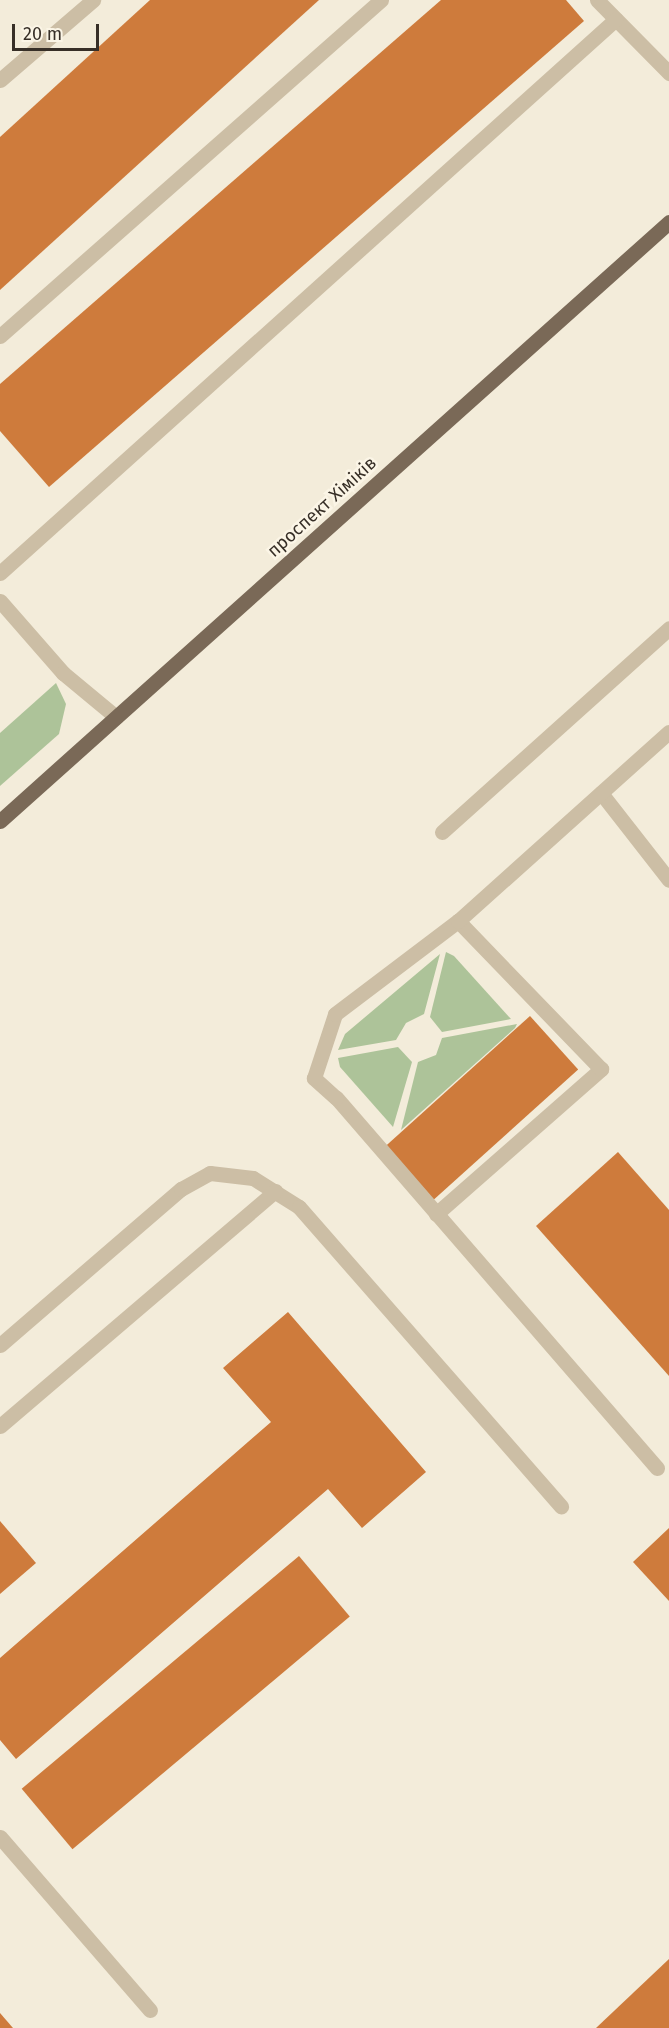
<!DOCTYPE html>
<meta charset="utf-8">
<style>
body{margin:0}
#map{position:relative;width:669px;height:2028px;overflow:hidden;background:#f3ecda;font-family:"Fira Sans",sans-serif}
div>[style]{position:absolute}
.green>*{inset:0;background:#adc399}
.building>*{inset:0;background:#ce7b3c;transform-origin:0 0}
.minor>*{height:15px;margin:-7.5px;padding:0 7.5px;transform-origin:7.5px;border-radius:7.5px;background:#ccbea5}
.major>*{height:15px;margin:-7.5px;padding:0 7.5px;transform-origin:7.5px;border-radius:7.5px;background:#7a6957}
span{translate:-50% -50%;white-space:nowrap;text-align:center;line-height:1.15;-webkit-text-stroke:5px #fbf5e6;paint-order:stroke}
.street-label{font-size:18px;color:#372f27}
.scale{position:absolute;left:12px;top:24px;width:87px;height:27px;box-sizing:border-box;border:3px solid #372f27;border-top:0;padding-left:8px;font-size:18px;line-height:21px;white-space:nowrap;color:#372f27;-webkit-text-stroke:4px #fbf5e6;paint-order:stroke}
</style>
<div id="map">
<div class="green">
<div style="clip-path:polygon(56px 683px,66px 704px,59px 734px,0 786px,0 733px)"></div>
<div style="clip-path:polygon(446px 952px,454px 956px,511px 1019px,442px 1032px,430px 1017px)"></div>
<div style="clip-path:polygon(440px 954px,424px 1014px,406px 1023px,396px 1040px,338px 1050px,345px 1034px)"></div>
<div style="clip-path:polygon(517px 1024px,515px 1028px,401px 1130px,418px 1062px,436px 1055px,442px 1038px)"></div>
<div style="clip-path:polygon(398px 1047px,412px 1062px,393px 1127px,340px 1067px,338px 1058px)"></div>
</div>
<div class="building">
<div style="clip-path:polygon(150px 0,319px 0,0 290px,0 137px)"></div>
<div style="clip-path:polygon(441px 0,566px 0,584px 21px,49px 487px,0 431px,0 384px)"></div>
<div style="left:530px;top:1016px;width:72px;height:196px;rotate:48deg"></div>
<div style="clip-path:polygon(618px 1152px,669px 1210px,669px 1376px,536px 1226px)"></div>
<div style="clip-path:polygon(288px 1312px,426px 1472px,362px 1528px,328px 1489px,16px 1759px,0 1740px,0 1658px,271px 1422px,223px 1368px)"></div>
<div style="clip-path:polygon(0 1521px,36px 1563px,0 1594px)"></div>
<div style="clip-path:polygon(669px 1528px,669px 1601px,633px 1562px)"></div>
<div style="left:299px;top:1556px;width:79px;height:362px;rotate:50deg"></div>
<div style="clip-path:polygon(669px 1959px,669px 2028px,596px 2028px)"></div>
<div style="clip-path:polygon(0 2013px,13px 2028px,0 2028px)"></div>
</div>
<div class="minor">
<div style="left:597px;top:0;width:103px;rotate:45.4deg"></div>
<div style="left:0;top:80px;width:123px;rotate:-40.7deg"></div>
<div style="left:0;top:336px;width:508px;rotate:-41.41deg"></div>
<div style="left:0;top:573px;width:828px;rotate:-41.97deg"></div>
<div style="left:0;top:601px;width:96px;rotate:48.8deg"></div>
<div style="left:63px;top:673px;width:69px;rotate:39.7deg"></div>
<div style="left:601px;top:793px;width:110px;rotate:52deg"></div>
<div style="left:442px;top:832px;width:305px;rotate:-41.9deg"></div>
<div style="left:436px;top:1214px;width:220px;rotate:-41.3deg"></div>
<div style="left:601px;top:1069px;width:206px;rotate:-134deg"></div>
<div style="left:0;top:1345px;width:239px;rotate:-40.8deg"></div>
<div style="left:181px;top:1189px;width:33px;rotate:-29deg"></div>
<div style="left:210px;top:1173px;width:43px;rotate:6.6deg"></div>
<div style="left:253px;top:1178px;width:54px;rotate:32.2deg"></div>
<div style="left:299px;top:1207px;width:398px;rotate:48.8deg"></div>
<div style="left:0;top:1426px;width:362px;rotate:-40.5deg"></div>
<div style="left:657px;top:1468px;width:490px;rotate:-130.9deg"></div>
<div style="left:336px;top:1098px;width:30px;rotate:-138deg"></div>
<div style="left:314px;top:1078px;width:67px;rotate:-71.8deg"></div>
<div style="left:335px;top:1014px;width:154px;rotate:-37.1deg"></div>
<div style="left:458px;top:921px;width:283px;rotate:-41.9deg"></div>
<div style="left:0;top:1837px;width:229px;rotate:49.1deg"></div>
</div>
<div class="major">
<div style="left:0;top:821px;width:898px;rotate:-41.84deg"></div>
</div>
<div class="street-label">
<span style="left:322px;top:507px;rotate:-42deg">проспект Хіміків</span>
</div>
<div class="scale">20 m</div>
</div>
